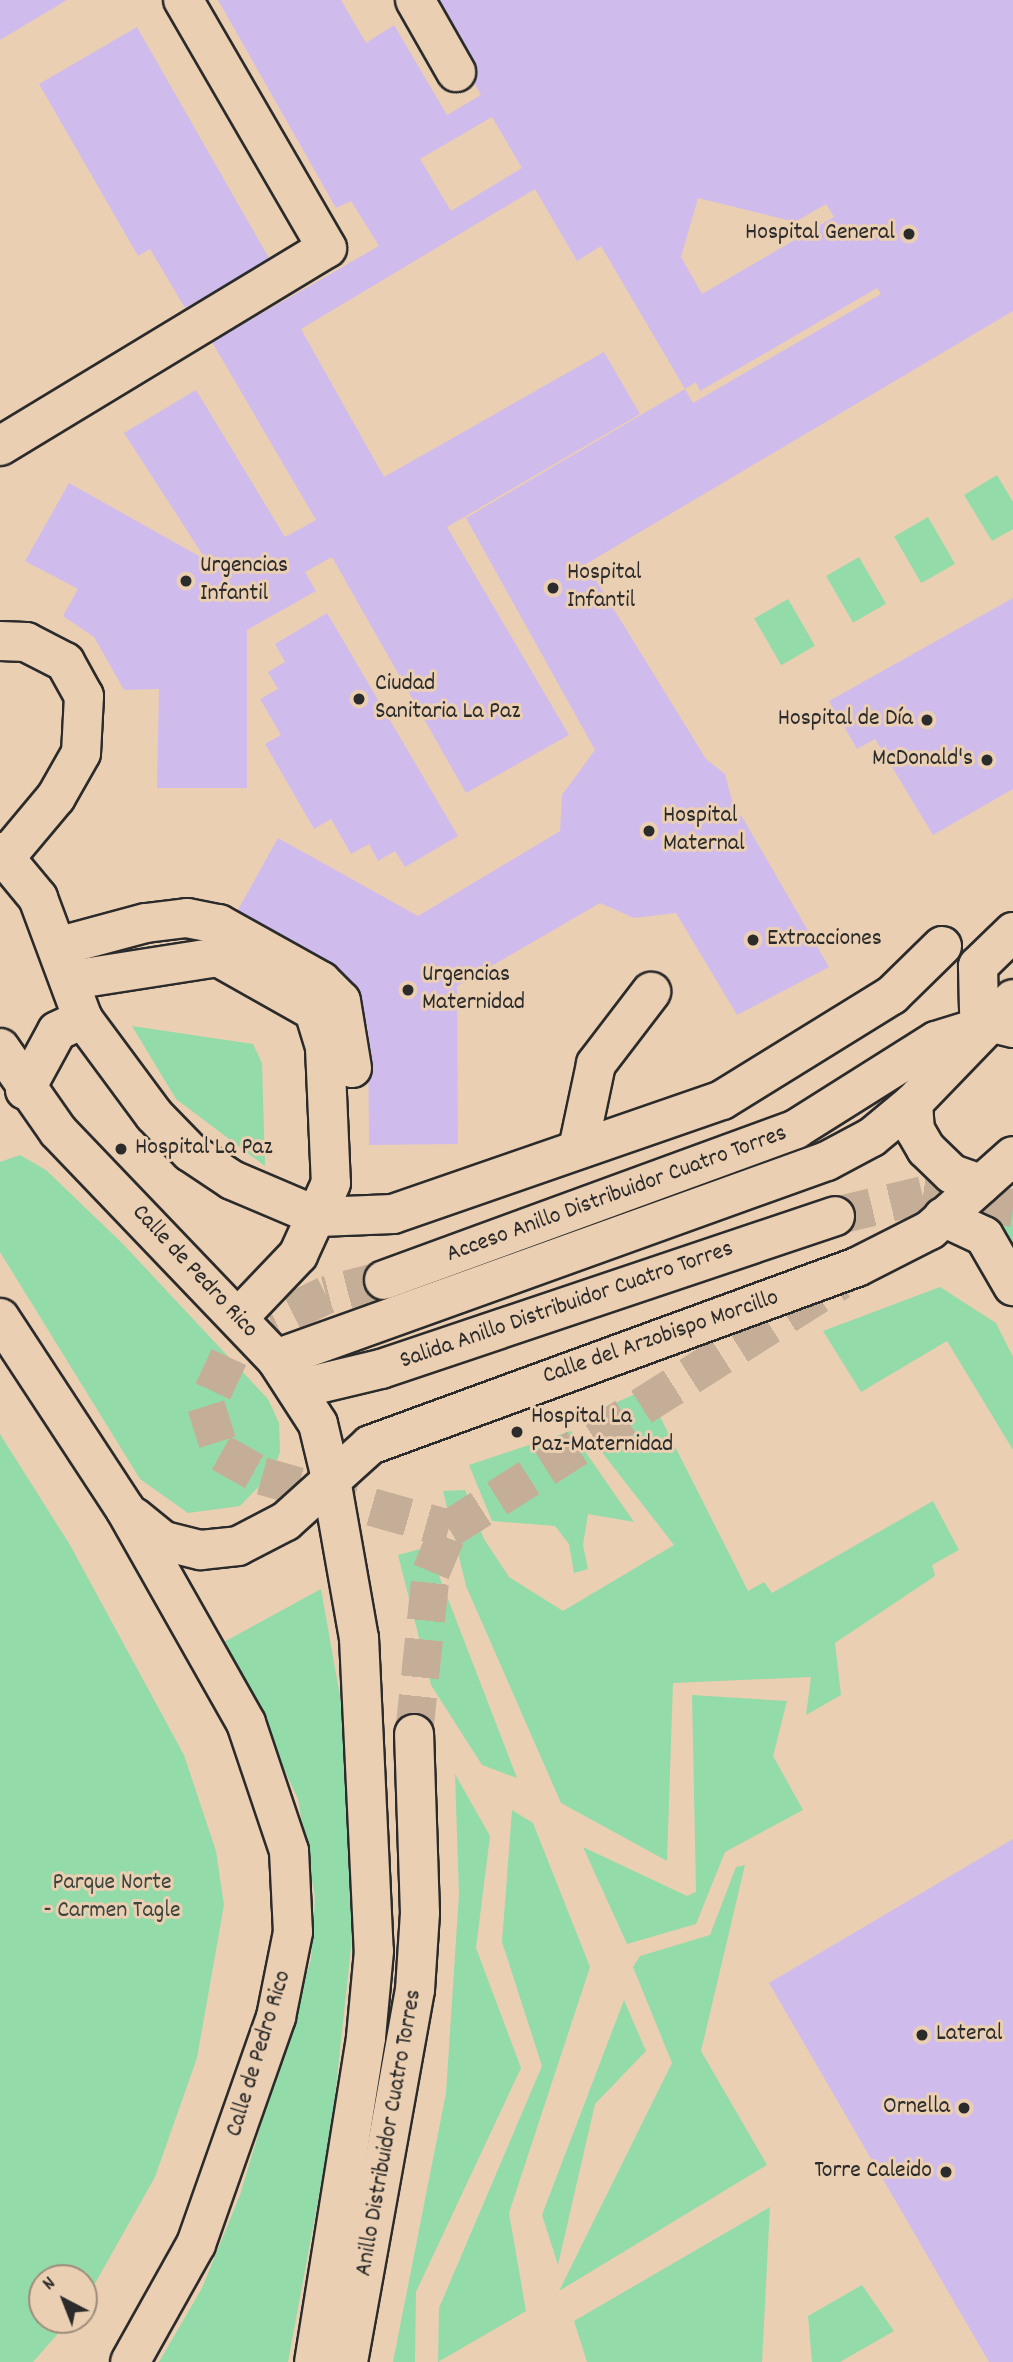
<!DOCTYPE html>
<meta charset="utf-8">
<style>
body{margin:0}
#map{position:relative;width:1013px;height:2362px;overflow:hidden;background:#ebcfb2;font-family:Dekko,sans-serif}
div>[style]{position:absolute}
.green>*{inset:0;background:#94dbaa;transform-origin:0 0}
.building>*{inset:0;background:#cfbcec}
.minor-tunnel>*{height:38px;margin-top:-19px;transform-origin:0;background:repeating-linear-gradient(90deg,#c5ae97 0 38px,transparent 0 57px)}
.roads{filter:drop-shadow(2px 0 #2b2b2b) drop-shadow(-2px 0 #2b2b2b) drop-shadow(0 2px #2b2b2b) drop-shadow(0 -2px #2b2b2b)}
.minor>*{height:38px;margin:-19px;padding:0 19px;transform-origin:19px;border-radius:19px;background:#ebcfb2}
.dots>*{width:19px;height:19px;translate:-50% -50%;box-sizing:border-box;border:4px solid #ebcfb2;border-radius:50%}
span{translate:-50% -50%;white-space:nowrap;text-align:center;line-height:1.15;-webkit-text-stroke:6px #ebcfb2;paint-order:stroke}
.poi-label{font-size:24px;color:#2b2b2b}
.right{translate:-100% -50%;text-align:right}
.left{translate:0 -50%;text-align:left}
.street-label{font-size:24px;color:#2b2b2b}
.park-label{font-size:24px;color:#3b453e}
.north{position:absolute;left:28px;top:2264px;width:70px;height:70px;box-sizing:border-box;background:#ebcfb2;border:2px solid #9e8d7c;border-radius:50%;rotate:318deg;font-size:19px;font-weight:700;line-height:28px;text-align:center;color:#2b2b2b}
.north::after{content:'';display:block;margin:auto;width:24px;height:32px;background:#2b2b2b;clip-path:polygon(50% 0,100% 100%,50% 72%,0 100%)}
</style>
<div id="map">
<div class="green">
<div style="clip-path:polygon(997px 475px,1013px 502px,1013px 529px,992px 541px,964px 495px)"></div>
<div style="left:928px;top:517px;width:54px;height:39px;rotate:60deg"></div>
<div style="left:859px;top:557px;width:54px;height:38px;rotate:60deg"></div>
<div style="left:788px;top:599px;width:54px;height:39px;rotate:60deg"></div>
<div style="clip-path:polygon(132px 1026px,253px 1044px,262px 1063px,265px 1166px,176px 1099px)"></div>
<div style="clip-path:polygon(20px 1155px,46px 1170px,122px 1243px,268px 1399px,279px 1423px,280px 1452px,272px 1473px,240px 1506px,188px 1513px,140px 1479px,0 1252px,0 1162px)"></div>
<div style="clip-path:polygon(1013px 1196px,1013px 1247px,1000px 1246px,989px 1216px)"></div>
<div style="clip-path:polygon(940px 1287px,996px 1323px,1013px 1357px,1013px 1450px,947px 1341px,861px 1392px,823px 1331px)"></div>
<div style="clip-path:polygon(646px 1389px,748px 1591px,764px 1582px,772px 1593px,933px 1501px,959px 1550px,932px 1565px,935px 1576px,835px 1643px,841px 1695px,806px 1715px,811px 1677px,673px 1683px,667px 1861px,561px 1803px,466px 1586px,443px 1491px,465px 1490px,484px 1539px,509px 1577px,563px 1611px,674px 1545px,594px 1442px,597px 1411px)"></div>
<div style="clip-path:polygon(571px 1431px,634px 1522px,588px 1514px,583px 1545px,588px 1569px,574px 1573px,569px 1544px,555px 1526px,492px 1521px,469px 1465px)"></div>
<div style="clip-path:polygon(0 1434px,70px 1545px,184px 1755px,216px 1851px,224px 1905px,197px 2058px,155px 2177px,84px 2303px,84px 2278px,42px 2278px,42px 2320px,70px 2320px,33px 2362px,0 2362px)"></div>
<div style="clip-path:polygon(428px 1547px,517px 1778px,482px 1765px,431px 1685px,398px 1555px)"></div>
<div style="clip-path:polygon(321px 1589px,344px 1719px,353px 1929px,332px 2125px,288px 2362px,159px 2362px,202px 2288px,240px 2195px,311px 1959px,315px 1897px,298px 1799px,224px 1642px)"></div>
<div style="clip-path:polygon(692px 1695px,787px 1701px,773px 1756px,803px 1810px,725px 1852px,696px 1924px,627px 1944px,583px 1847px,687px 1896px,696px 1892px)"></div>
<div style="clip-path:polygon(455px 1774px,490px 1836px,476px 1948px,521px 2068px,416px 2292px,415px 2362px,393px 2362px,446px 2093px,459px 1894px)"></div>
<div style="clip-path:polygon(512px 1810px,533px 1823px,590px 1967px,509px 2213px,526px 2311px,438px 2362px,439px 2308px,542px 2066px,502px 1942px)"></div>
<div style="clip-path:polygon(745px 1865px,701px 2051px,767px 2165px,559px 2291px,672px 2063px,633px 1967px,640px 1956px,710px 1935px,736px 1867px)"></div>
<div style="clip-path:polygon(624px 2000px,646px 2051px,595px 2104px,558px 2265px,542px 2215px)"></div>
<div style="clip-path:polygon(770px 2207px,762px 2362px,587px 2362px,574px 2321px)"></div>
<div style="clip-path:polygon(862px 2285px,894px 2331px,840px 2362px,812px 2362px,808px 2316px)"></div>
</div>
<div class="building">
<div style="clip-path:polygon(0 0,67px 0,0 40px)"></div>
<div style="clip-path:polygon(evenodd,218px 0,341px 0,366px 43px,394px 25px,447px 115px,481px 95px,426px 0,1013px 0,1013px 311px,586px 564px,706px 759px,725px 774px,737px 819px,741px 815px,829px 967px,737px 1015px,676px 913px,634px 918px,600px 903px,457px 986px,458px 1144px,369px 1145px,368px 1026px,336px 1026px,234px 917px,278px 838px,418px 916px,560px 831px,562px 795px,595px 750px,466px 518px,685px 389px,693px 403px,881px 294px,877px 288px,700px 391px,696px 382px,685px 389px,601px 246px,577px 261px,535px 189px,301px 329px,384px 477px,604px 352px,640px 414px,447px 527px,569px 735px,466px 793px,332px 557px,305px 572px,316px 591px,247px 630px,247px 788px,157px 788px,159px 689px,124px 690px,94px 637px,63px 616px,78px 589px,25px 561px,69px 483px,206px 560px,124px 433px,196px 390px,285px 537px,316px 520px,212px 342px,379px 246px,351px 201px,336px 208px,218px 0,492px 117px,522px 168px,451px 211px,420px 159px,492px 117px,218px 0,698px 198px,795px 222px,826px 204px,834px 217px,702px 294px,681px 257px,698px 198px)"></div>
<div style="clip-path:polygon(137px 27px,270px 260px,185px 308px,150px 249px,138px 256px,39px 84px)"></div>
<div style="clip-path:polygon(1013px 598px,1013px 789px,933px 835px,875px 739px,857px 749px,829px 701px)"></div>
<div style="clip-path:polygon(327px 613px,458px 836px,405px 867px,395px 851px,378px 861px,369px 844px,351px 854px,331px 819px,314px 829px,265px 744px,281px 735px,260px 699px,278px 689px,268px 672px,285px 662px,275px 644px)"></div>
<div style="clip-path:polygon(1013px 1839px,1013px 2362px,989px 2362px,769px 1983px)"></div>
</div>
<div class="minor-tunnel">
<div style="left:835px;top:1216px;width:90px;rotate:-13.4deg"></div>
<div style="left:923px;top:1195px;width:91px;rotate:8.2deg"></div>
<div style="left:384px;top:1280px;width:60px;rotate:165.5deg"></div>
<div style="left:326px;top:1295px;width:61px;rotate:153.9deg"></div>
<div style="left:271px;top:1322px;width:55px;rotate:140.2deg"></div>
<div style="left:229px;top:1357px;width:54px;rotate:115.1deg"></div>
<div style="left:206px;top:1406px;width:49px;rotate:72.3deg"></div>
<div style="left:221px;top:1453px;width:47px;rotate:29.3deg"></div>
<div style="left:262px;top:1476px;width:194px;rotate:15.8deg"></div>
<div style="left:414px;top:1734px;width:163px;rotate:-84deg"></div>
<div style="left:431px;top:1572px;width:47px;rotate:-67.3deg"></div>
<div style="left:449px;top:1529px;width:463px;rotate:-32.4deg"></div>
</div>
<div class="roads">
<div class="minor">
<div style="left:415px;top:0;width:83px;rotate:60.3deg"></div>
<div style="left:0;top:446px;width:382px;rotate:-31.2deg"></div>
<div style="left:327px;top:248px;width:287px;rotate:-120.1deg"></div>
<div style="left:0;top:641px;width:26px;rotate:2deg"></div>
<div style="left:26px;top:642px;width:44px;rotate:27.1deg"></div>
<div style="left:65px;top:662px;width:39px;rotate:61deg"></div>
<div style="left:84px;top:696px;width:57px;rotate:93deg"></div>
<div style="left:81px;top:753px;width:51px;rotate:119.6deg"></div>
<div style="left:56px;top:797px;width:80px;rotate:129.9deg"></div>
<div style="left:0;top:852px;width:60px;rotate:50.4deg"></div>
<div style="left:38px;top:898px;width:129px;rotate:69.6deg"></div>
<div style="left:83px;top:1019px;width:119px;rotate:53.5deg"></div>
<div style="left:154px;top:1115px;width:52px;rotate:45.8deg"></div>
<div style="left:190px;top:1152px;width:50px;rotate:33.7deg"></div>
<div style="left:232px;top:1180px;width:95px;rotate:23deg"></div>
<div style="left:319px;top:1217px;width:74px;rotate:-2.3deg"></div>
<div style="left:393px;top:1214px;width:348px;rotate:-19.1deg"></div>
<div style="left:722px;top:1100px;width:200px;rotate:-31.7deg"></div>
<div style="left:892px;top:995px;width:70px;rotate:-44.4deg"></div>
<div style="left:1013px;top:932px;width:49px;rotate:135.8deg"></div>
<div style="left:978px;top:966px;width:43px;rotate:88.7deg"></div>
<div style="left:979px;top:1009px;width:20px;rotate:45deg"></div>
<div style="left:993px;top:1023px;width:21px;rotate:14deg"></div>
<div style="left:60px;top:946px;width:89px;rotate:-15deg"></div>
<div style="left:146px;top:923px;width:41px;rotate:-7deg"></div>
<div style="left:187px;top:918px;width:33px;rotate:11deg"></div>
<div style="left:219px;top:924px;width:117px;rotate:29.2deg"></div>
<div style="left:321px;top:981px;width:28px;rotate:45deg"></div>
<div style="left:341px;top:1001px;width:68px;rotate:80.7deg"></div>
<div style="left:71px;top:980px;width:149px;rotate:-8.9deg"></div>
<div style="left:218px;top:957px;width:110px;rotate:29.4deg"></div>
<div style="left:314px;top:1011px;width:39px;rotate:73deg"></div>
<div style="left:325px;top:1048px;width:135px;rotate:87.5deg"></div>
<div style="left:331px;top:1183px;width:79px;rotate:114.6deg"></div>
<div style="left:298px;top:1255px;width:87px;rotate:133.6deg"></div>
<div style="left:0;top:1048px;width:101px;rotate:55.1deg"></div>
<div style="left:58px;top:1131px;width:315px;rotate:46.3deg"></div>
<div style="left:276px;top:1359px;width:77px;rotate:57.1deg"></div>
<div style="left:318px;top:1424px;width:51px;rotate:76.5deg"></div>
<div style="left:330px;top:1474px;width:167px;rotate:80deg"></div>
<div style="left:359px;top:1638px;width:313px;rotate:87.3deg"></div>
<div style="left:374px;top:1951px;width:87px;rotate:95.3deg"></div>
<div style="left:366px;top:2038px;width:328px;rotate:99.1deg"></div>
<div style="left:25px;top:1090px;width:67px;rotate:-61.5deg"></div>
<div style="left:57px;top:1031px;width:29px;rotate:-25deg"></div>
<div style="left:913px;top:1103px;width:27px;rotate:86deg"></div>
<div style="left:915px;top:1130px;width:22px;rotate:60deg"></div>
<div style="left:926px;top:1149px;width:36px;rotate:44deg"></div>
<div style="left:952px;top:1174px;width:31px;rotate:19deg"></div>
<div style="left:578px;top:1149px;width:87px;rotate:-78deg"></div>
<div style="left:596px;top:1064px;width:91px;rotate:-52.6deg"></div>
<div style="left:943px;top:1217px;width:45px;rotate:24.9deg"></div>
<div style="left:984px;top:1236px;width:58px;rotate:59.9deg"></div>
<div style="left:384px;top:1280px;width:439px;rotate:-20.1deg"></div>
<div style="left:796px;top:1129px;width:165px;rotate:-32.2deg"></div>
<div style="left:936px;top:1041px;width:44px;rotate:-17.2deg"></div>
<div style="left:0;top:1318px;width:228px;rotate:56.8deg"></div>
<div style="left:125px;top:1509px;width:246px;rotate:60.5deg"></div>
<div style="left:246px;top:1723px;width:135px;rotate:71.4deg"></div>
<div style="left:289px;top:1851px;width:81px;rotate:87.2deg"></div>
<div style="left:293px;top:1932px;width:87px;rotate:101.3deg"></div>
<div style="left:276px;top:2017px;width:241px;rotate:109.4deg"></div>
<div style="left:196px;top:2244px;width:135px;rotate:119.2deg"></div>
<div style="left:276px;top:1359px;width:585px;rotate:-19.77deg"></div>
<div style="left:827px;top:1161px;width:51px;rotate:-28.1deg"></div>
<div style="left:872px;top:1137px;width:53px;rotate:-39.7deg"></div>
<div style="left:913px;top:1103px;width:144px;rotate:-46.1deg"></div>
<div style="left:297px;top:1389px;width:86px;rotate:-13.4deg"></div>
<div style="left:381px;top:1369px;width:479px;rotate:-18.6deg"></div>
<div style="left:134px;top:1517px;width:38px;rotate:39deg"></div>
<div style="left:164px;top:1541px;width:38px;rotate:14deg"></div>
<div style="left:201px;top:1550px;width:37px;rotate:-6deg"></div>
<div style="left:238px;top:1546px;width:54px;rotate:-27.5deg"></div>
<div style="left:286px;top:1521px;width:113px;rotate:-42.1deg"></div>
<div style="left:370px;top:1445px;width:519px;rotate:-20.08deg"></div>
<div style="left:857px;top:1267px;width:82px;rotate:-26.9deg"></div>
<div style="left:930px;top:1230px;width:111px;rotate:-41.7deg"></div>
<div style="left:348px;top:2362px;width:378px;rotate:-79.8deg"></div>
<div style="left:415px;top:1990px;width:77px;rotate:-86.3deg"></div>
<div style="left:420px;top:1913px;width:179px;rotate:-91.9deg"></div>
</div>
</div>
<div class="dots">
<div style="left:909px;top:234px;background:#2b2b2b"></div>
<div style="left:186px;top:581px;background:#2b2b2b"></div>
<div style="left:553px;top:588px;background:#2b2b2b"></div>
<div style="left:359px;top:699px;background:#2b2b2b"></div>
<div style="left:927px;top:720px;background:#2b2b2b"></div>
<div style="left:987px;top:760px;background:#2b2b2b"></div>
<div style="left:649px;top:831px;background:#2b2b2b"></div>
<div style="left:753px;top:940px;background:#2b2b2b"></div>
<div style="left:408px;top:990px;background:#2b2b2b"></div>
<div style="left:121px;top:1149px;background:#2b2b2b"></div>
<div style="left:517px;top:1432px;background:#2b2b2b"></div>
<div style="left:922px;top:2035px;background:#2b2b2b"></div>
<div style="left:964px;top:2108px;background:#2b2b2b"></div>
<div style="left:946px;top:2172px;background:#2b2b2b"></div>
</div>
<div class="poi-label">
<span class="right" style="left:895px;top:234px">Hospital General</span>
<span class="left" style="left:200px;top:581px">Urgencias<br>Infantil</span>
<span class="left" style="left:567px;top:588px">Hospital<br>Infantil</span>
<span class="left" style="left:375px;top:699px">Ciudad<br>Sanitaria La Paz</span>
<span class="right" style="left:913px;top:720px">Hospital de Día</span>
<span class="right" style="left:973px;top:760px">McDonald's</span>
<span class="left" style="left:663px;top:831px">Hospital<br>Maternal</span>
<span class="left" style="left:767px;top:940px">Extracciones</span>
<span class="left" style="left:422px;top:990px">Urgencias<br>Maternidad</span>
<span class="left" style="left:135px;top:1149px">Hospital La Paz</span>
<span class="left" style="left:531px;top:1432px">Hospital La<br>Paz-Maternidad</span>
<span class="left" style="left:936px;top:2035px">Lateral</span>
<span class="right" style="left:950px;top:2108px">Ornella</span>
<span class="right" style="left:932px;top:2172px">Torre Caleido</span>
</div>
<div class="street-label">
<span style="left:617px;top:1195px;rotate:-20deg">Acceso Anillo Distribuidor Cuatro Torres</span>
<span style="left:194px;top:1272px;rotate:47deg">Calle de Pedro Rico</span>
<span style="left:567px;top:1306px;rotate:-19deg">Salida Anillo Distribuidor Cuatro Torres</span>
<span style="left:661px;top:1338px;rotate:-19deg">Calle del Arzobispo Morcillo</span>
<span style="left:260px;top:2054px;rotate:-73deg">Calle de Pedro Rico</span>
<span style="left:390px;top:2133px;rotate:-80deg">Anillo Distribuidor Cuatro Torres</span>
</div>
<div class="park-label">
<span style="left:112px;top:1898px">Parque Norte<br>- Carmen Tagle</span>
</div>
<div class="north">N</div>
</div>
